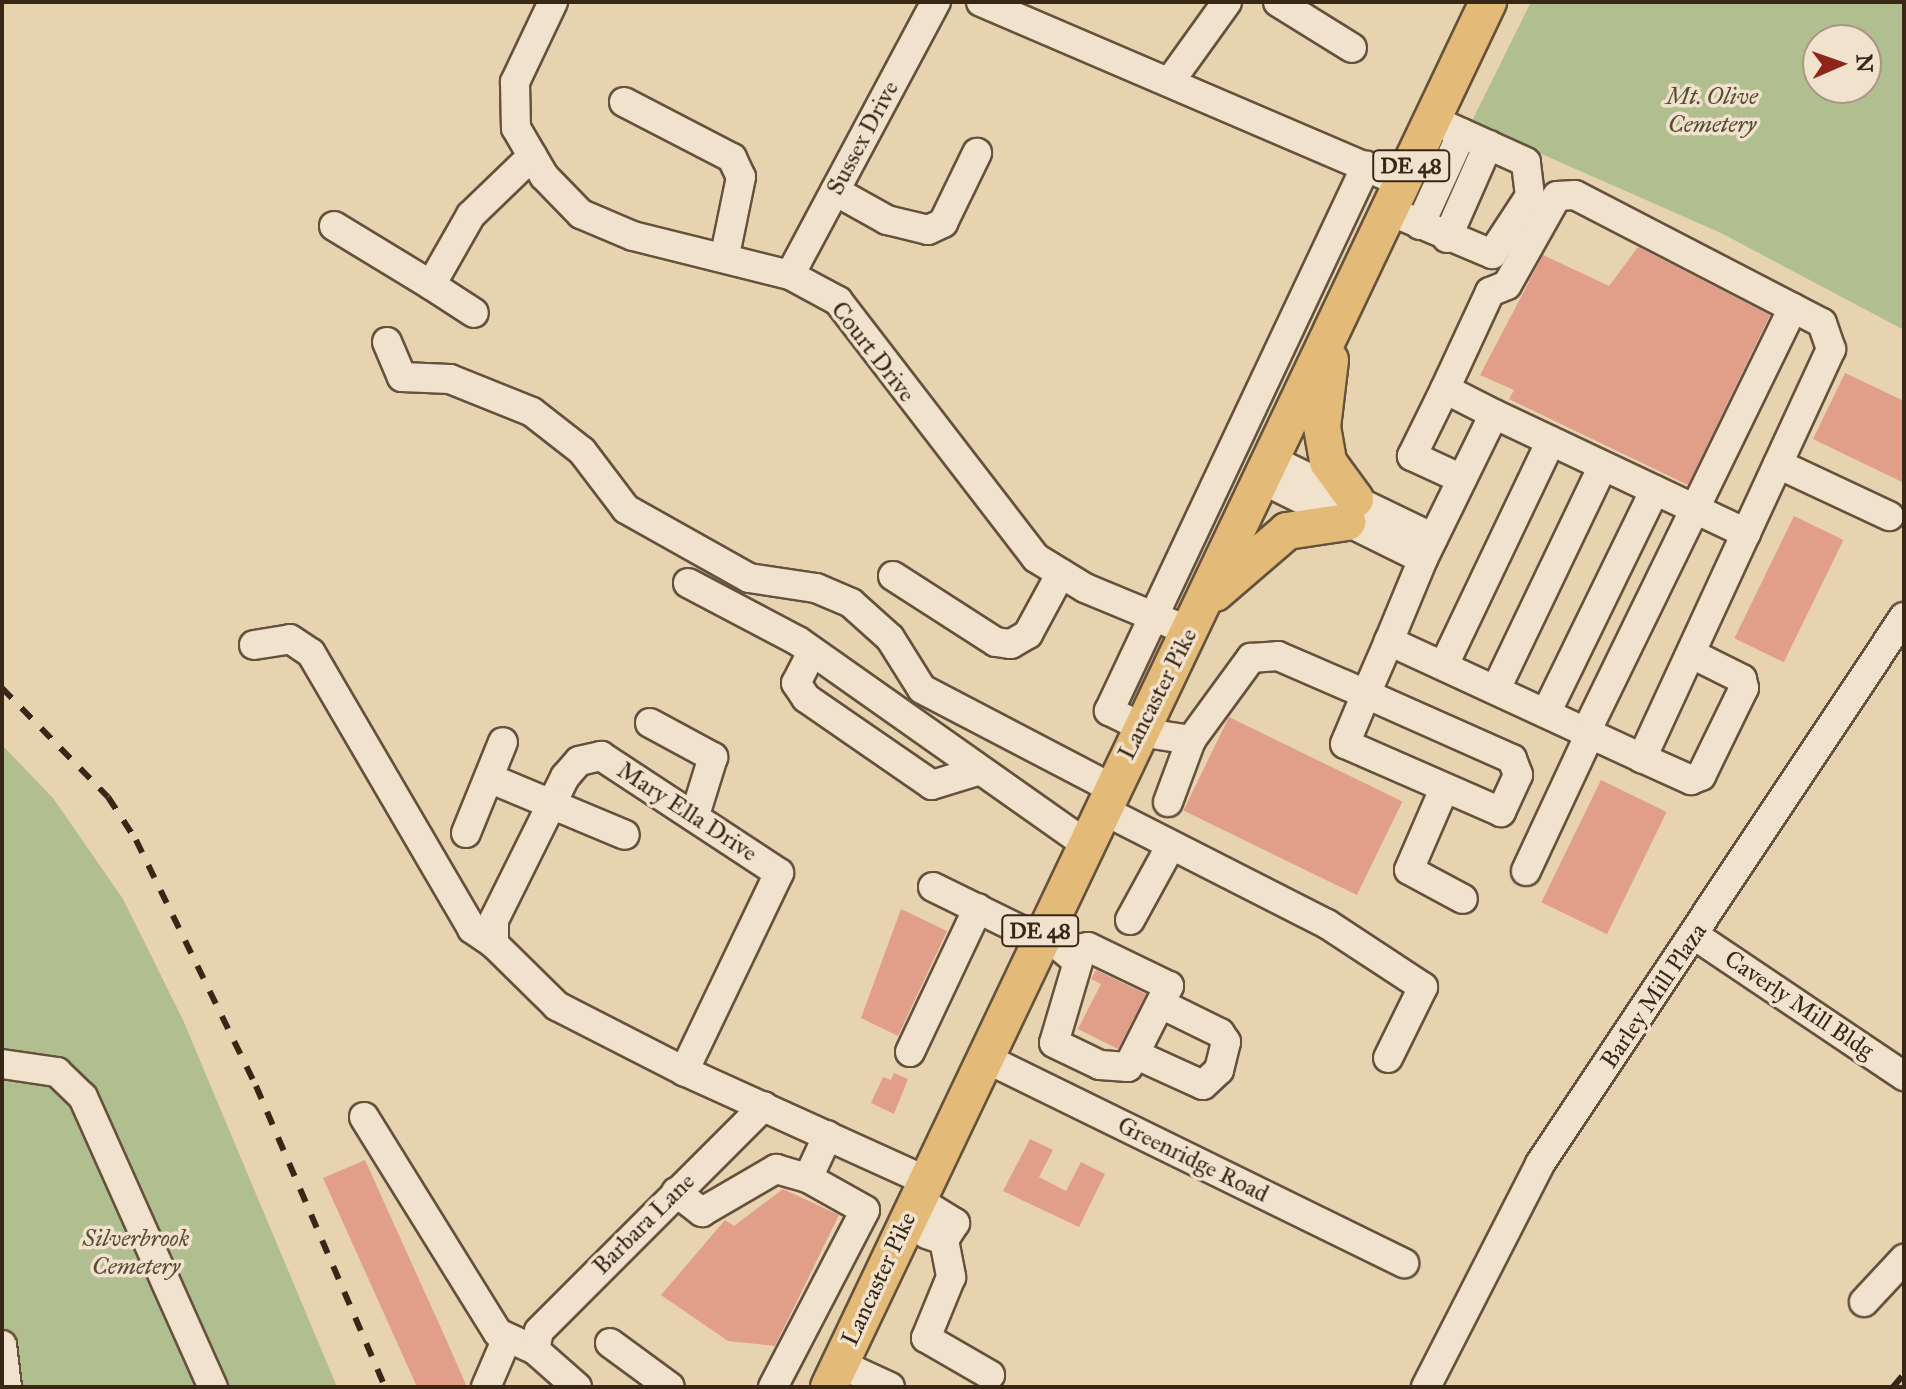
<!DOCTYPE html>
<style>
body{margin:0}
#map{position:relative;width:1906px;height:1389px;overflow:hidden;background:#e8d3b1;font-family:"IM FELL Great Primer",serif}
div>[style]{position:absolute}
.green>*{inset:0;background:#b1be8f}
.building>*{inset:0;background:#e19f89;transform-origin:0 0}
.roads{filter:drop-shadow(2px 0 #65523d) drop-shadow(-2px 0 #65523d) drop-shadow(0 2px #65523d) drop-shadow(0 -2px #65523d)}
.minor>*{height:28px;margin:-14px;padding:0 14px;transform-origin:14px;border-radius:14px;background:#f0e2cc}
.major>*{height:36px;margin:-18px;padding:0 18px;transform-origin:18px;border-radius:18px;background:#e4ba78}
.rail>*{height:6px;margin-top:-3px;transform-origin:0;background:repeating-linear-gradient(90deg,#392716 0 14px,transparent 0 28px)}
span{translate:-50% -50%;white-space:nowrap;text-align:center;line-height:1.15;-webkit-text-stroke:7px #f0e2cc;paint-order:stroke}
.shield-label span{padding:2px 6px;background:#f0e2cc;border:2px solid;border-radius:6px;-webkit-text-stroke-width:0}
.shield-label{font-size:22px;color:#392716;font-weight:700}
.park-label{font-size:24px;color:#574d34;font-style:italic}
.street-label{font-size:24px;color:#392716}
.frame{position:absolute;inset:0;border:4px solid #392716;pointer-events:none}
.north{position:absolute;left:1802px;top:24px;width:80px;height:80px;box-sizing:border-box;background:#f0e2cc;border:2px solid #a79783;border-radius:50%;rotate:88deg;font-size:22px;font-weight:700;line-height:32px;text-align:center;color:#392716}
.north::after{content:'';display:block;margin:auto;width:28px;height:36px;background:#8f2418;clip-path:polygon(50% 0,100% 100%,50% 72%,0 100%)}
</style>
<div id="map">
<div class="green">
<div style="clip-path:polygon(evenodd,1531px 2px,1904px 2px,1904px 330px,1721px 233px,1471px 123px,1531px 2px,1818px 40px,1866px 40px,1866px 88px,1818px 88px,1818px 40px)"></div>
<div style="clip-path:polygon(2px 745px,53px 798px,123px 899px,183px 1020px,337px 1387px,2px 1387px)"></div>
</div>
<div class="building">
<div style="clip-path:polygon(1638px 247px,1770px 315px,1688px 485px,1509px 399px,1514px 390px,1480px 375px,1543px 255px,1609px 286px)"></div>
<div style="clip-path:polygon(1845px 373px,1904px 401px,1904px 483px,1813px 439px)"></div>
<div style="left:1794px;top:516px;width:55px;height:136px;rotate:26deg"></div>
<div style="left:1229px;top:717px;width:193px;height:104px;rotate:26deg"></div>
<div style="left:1601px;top:780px;width:73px;height:136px;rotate:26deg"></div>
<div style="clip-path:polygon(901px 909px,947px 931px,898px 1036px,861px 1018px)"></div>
<div style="clip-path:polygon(1096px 970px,1146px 994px,1118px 1049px,1078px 1029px,1101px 984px,1091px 979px)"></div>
<div style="clip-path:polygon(894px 1073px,908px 1079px,894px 1114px,871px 1103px,883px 1077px,891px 1080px)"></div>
<div style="clip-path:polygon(1030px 1139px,1053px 1150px,1039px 1177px,1066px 1191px,1081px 1162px,1105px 1174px,1079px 1227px,1003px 1191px)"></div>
<div style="clip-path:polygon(365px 1160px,445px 1337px,467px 1387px,417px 1387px,323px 1178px)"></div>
<div style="clip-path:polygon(783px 1189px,839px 1215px,775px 1346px,728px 1341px,661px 1295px,725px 1220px,734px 1226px)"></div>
</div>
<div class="roads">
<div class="minor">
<div style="left:553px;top:2px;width:89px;rotate:115.4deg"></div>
<div style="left:515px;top:82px;width:46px;rotate:88.8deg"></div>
<div style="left:516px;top:128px;width:56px;rotate:59.7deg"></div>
<div style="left:544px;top:176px;width:53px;rotate:45.8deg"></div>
<div style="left:581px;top:214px;width:56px;rotate:22.9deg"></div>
<div style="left:633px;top:236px;width:162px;rotate:14deg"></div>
<div style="left:790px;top:275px;width:55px;rotate:28.4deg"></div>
<div style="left:838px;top:301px;width:324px;rotate:52.4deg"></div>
<div style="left:1036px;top:558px;width:57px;rotate:31.5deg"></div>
<div style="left:1085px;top:588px;width:113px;rotate:22.5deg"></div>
<div style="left:981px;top:2px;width:459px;rotate:23.2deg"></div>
<div style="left:1278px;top:2px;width:87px;rotate:31.9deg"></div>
<div style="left:1171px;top:80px;width:96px;rotate:-54.3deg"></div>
<div style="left:624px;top:102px;width:122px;rotate:27.4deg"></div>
<div style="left:732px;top:158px;width:21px;rotate:65deg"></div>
<div style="left:741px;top:177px;width:80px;rotate:101.6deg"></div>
<div style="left:835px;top:191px;width:60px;rotate:29.1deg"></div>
<div style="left:887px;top:220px;width:42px;rotate:13.7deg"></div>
<div style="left:928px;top:230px;width:17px;rotate:-25deg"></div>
<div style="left:943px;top:223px;width:78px;rotate:-64.1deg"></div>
<div style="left:1390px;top:211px;width:111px;rotate:22.9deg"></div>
<div style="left:1492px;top:254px;width:69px;rotate:-56.8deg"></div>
<div style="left:1530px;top:196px;width:34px;rotate:-97deg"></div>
<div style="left:1526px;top:162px;width:102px;rotate:-155.7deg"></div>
<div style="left:1420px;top:225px;width:101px;rotate:-65.5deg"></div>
<div style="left:334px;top:226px;width:114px;rotate:31.3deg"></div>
<div style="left:431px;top:285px;width:81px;rotate:-60.3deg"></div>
<div style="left:471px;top:215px;width:85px;rotate:-44deg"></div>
<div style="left:1447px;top:238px;width:102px;rotate:-66.2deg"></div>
<div style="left:790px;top:275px;width:310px;rotate:-61.9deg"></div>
<div style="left:431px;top:285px;width:51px;rotate:33.1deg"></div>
<div style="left:387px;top:342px;width:38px;rotate:67deg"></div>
<div style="left:402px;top:377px;width:48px;rotate:2.4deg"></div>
<div style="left:450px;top:379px;width:88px;rotate:21.9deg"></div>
<div style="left:532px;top:412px;width:63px;rotate:38deg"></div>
<div style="left:582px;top:451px;width:73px;rotate:52.8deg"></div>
<div style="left:626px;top:509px;width:141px;rotate:29.3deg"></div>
<div style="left:749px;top:578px;width:68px;rotate:8.5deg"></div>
<div style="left:816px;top:588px;width:38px;rotate:23deg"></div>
<div style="left:851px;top:603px;width:52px;rotate:41.9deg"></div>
<div style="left:890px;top:638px;width:60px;rotate:57.9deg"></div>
<div style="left:922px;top:689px;width:213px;rotate:27.6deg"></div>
<div style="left:1445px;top:389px;width:75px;rotate:116.2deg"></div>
<div style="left:1412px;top:456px;width:55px;rotate:24.7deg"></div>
<div style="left:1494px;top:414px;width:279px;rotate:25.3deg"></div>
<div style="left:1272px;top:460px;width:179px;rotate:25.8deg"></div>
<div style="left:1778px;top:464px;width:123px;rotate:25.1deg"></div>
<div style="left:1263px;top:480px;width:178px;rotate:26.3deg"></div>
<div style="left:893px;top:576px;width:122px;rotate:32.7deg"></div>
<div style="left:996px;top:642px;width:15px;rotate:8deg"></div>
<div style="left:1011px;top:644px;width:20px;rotate:-30deg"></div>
<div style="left:1028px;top:634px;width:69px;rotate:-61.6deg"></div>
<div style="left:688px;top:583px;width:124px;rotate:27.8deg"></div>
<div style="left:798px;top:641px;width:350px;rotate:35.2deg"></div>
<div style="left:254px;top:645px;width:36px;rotate:-9deg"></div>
<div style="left:290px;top:639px;width:25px;rotate:34deg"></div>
<div style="left:311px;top:653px;width:320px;rotate:59.7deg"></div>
<div style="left:472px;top:929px;width:27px;rotate:34deg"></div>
<div style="left:812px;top:652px;width:35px;rotate:117deg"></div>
<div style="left:796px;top:683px;width:18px;rotate:56deg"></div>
<div style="left:806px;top:698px;width:153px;rotate:34.6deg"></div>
<div style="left:932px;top:785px;width:47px;rotate:-17.3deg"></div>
<div style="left:1444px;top:665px;width:248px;rotate:-64.5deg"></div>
<div style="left:1496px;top:689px;width:247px;rotate:-64.4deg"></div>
<div style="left:1546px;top:713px;width:248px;rotate:-64deg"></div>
<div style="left:650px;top:723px;width:72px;rotate:28.4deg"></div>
<div style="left:713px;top:757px;width:58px;rotate:107.2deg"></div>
<div style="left:1142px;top:727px;width:37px;rotate:-154deg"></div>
<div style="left:1109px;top:711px;width:603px;rotate:-64.75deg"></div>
<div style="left:1139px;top:732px;width:53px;rotate:8.7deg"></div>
<div style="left:1191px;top:740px;width:102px;rotate:-53.8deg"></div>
<div style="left:1251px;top:658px;width:27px;rotate:-4deg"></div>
<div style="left:1278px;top:656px;width:96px;rotate:23.4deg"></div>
<div style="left:1366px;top:694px;width:160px;rotate:24deg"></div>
<div style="left:1512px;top:759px;width:17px;rotate:69deg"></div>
<div style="left:1518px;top:775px;width:41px;rotate:114.7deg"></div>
<div style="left:1501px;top:812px;width:170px;rotate:-156.4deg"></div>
<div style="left:1345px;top:744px;width:54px;rotate:-67.2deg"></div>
<div style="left:1366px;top:694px;width:58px;rotate:-66.5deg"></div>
<div style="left:1389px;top:641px;width:89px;rotate:-67.5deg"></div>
<div style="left:1423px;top:559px;width:161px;rotate:-63.9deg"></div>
<div style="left:1494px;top:414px;width:55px;rotate:-153deg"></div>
<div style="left:1445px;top:389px;width:107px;rotate:-65.1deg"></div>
<div style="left:1490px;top:292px;width:18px;rotate:-22deg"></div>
<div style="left:1507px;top:285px;width:102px;rotate:-60.7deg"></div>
<div style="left:1557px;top:196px;width:18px;rotate:-3deg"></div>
<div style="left:1575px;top:195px;width:278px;rotate:27.4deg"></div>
<div style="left:1822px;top:323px;width:28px;rotate:71deg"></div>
<div style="left:1831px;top:349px;width:451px;rotate:114.8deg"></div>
<div style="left:1642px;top:758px;width:279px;rotate:-155.2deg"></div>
<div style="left:1586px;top:732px;width:472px;rotate:-64deg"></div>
<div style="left:601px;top:756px;width:213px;rotate:33.3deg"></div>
<div style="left:779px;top:873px;width:220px;rotate:115.6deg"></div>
<div style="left:684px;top:1071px;width:143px;rotate:-152.9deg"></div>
<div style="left:557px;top:1006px;width:88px;rotate:-135.5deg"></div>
<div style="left:494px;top:944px;width:24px;rotate:-90deg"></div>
<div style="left:494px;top:920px;width:160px;rotate:-63.6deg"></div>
<div style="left:565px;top:777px;width:21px;rotate:-49deg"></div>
<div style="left:579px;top:761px;width:23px;rotate:-13deg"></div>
<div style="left:1642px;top:758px;width:54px;rotate:24.2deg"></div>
<div style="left:1691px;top:780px;width:11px;rotate:-22deg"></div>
<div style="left:1701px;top:776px;width:98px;rotate:-64deg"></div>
<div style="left:1744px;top:688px;width:9px;rotate:-103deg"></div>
<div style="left:1742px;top:679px;width:56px;rotate:-153.4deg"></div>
<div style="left:489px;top:778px;width:147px;rotate:22.7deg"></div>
<div style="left:1444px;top:789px;width:88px;rotate:113.4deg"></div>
<div style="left:1409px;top:870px;width:61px;rotate:28.2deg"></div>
<div style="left:1168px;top:802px;width:66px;rotate:-69.6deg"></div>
<div style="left:1101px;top:809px;width:254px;rotate:27deg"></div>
<div style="left:1327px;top:924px;width:115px;rotate:33.3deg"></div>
<div style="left:1423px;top:987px;width:79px;rotate:116.2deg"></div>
<div style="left:466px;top:833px;width:98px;rotate:-67.9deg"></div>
<div style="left:1526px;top:871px;width:151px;rotate:-65deg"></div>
<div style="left:933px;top:887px;width:116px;rotate:26.1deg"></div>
<div style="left:1130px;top:920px;width:85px;rotate:-61.3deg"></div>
<div style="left:1041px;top:931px;width:48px;rotate:40deg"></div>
<div style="left:1078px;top:962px;width:84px;rotate:106.5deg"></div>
<div style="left:1054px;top:1043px;width:51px;rotate:25.6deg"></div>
<div style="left:1100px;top:1065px;width:28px;rotate:4deg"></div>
<div style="left:1128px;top:1067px;width:91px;rotate:-63.2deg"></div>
<div style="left:1169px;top:986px;width:90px;rotate:-154.3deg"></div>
<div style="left:1088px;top:947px;width:17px;rotate:170deg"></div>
<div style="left:1694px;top:935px;width:253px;rotate:33.9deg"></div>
<div style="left:910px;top:1052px;width:159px;rotate:-64.7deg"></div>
<div style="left:1139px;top:1056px;width:70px;rotate:24.4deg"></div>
<div style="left:1203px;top:1085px;width:22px;rotate:-43deg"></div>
<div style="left:1219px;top:1070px;width:29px;rotate:-76deg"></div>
<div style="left:1226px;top:1042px;width:11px;rotate:-124deg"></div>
<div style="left:1220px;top:1033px;width:66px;rotate:-153.8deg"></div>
<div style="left:983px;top:1057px;width:469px;rotate:26.1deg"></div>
<div style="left:2px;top:1064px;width:56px;rotate:8.3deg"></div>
<div style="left:57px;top:1072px;width:36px;rotate:44deg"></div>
<div style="left:83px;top:1097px;width:318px;rotate:65.9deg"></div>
<div style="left:684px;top:1071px;width:264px;rotate:24.4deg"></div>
<div style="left:364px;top:1117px;width:254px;rotate:58.2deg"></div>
<div style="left:498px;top:1333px;width:41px;rotate:24.7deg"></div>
<div style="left:676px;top:1192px;width:33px;rotate:38deg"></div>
<div style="left:702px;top:1212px;width:86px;rotate:-30.2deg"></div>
<div style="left:776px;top:1169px;width:33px;rotate:16deg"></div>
<div style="left:916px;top:1199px;width:46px;rotate:31.6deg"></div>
<div style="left:955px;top:1223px;width:20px;rotate:123deg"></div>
<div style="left:944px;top:1240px;width:18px;rotate:-161deg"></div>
<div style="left:944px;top:1240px;width:38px;rotate:79deg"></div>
<div style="left:951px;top:1277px;width:66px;rotate:112.3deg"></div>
<div style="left:926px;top:1338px;width:74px;rotate:30deg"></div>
<div style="left:1864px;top:1302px;width:59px;rotate:-47.1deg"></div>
<div style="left:610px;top:1343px;width:74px;rotate:36.3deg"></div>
<div style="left:2px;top:1345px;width:42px;rotate:83.2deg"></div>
<div style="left:535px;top:1350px;width:19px;rotate:-78deg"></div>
<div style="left:539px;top:1331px;width:318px;rotate:-45deg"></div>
<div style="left:535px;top:1350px;width:56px;rotate:41.4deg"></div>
<div style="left:840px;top:1364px;width:55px;rotate:24.7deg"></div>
<div style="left:486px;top:1387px;width:53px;rotate:-66.8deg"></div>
<div style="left:773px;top:1387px;width:199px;rotate:-62.5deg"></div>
<div style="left:865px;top:1210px;width:65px;rotate:-150.7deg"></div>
<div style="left:808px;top:1178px;width:47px;rotate:-65.1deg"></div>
<div style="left:1426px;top:1387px;width:250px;rotate:-62.9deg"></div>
<div style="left:1540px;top:1164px;width:657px;rotate:-56.36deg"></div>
</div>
<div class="major">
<div style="left:1330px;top:360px;width:67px;rotate:96.8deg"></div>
<div style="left:1322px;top:427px;width:36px;rotate:80deg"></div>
<div style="left:1328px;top:462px;width:46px;rotate:53.9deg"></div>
<div style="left:1215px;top:593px;width:95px;rotate:-40.7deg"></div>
<div style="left:1287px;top:531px;width:61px;rotate:-8.5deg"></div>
<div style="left:829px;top:1387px;width:1534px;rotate:-64.55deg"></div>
</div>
</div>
<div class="rail">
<div style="left:2px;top:688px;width:152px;rotate:45.8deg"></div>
<div style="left:108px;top:797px;width:51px;rotate:56.9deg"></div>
<div style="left:136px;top:840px;width:274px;rotate:64deg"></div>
<div style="left:256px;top:1086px;width:327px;rotate:66.8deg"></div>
<div style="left:1893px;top:1387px;width:17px;rotate:-50deg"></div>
</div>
<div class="shield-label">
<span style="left:1411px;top:166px">DE 48</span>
<span style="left:1040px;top:931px">DE 48</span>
</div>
<div class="park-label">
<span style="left:1712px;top:111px">Mt. Olive<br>Cemetery</span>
<span style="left:136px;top:1253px">Silverbrook<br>Cemetery</span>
</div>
<div class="street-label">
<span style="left:863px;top:138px;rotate:-62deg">Sussex Drive</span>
<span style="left:873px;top:352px;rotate:52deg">Court Drive</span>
<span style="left:1158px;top:694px;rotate:-63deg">Lancaster Pike</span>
<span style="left:687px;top:812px;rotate:33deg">Mary Ella Drive</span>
<span style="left:1654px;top:996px;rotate:-56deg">Barley Mill Plaza</span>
<span style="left:1799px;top:1005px;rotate:34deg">Caverly Mill Bldg</span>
<span style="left:1193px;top:1160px;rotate:26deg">Greenridge Road</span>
<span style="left:644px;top:1224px;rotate:-45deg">Barbara Lane</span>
<span style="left:879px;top:1279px;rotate:-65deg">Lancaster Pike</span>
</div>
<div class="frame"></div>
<div class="north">N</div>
</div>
